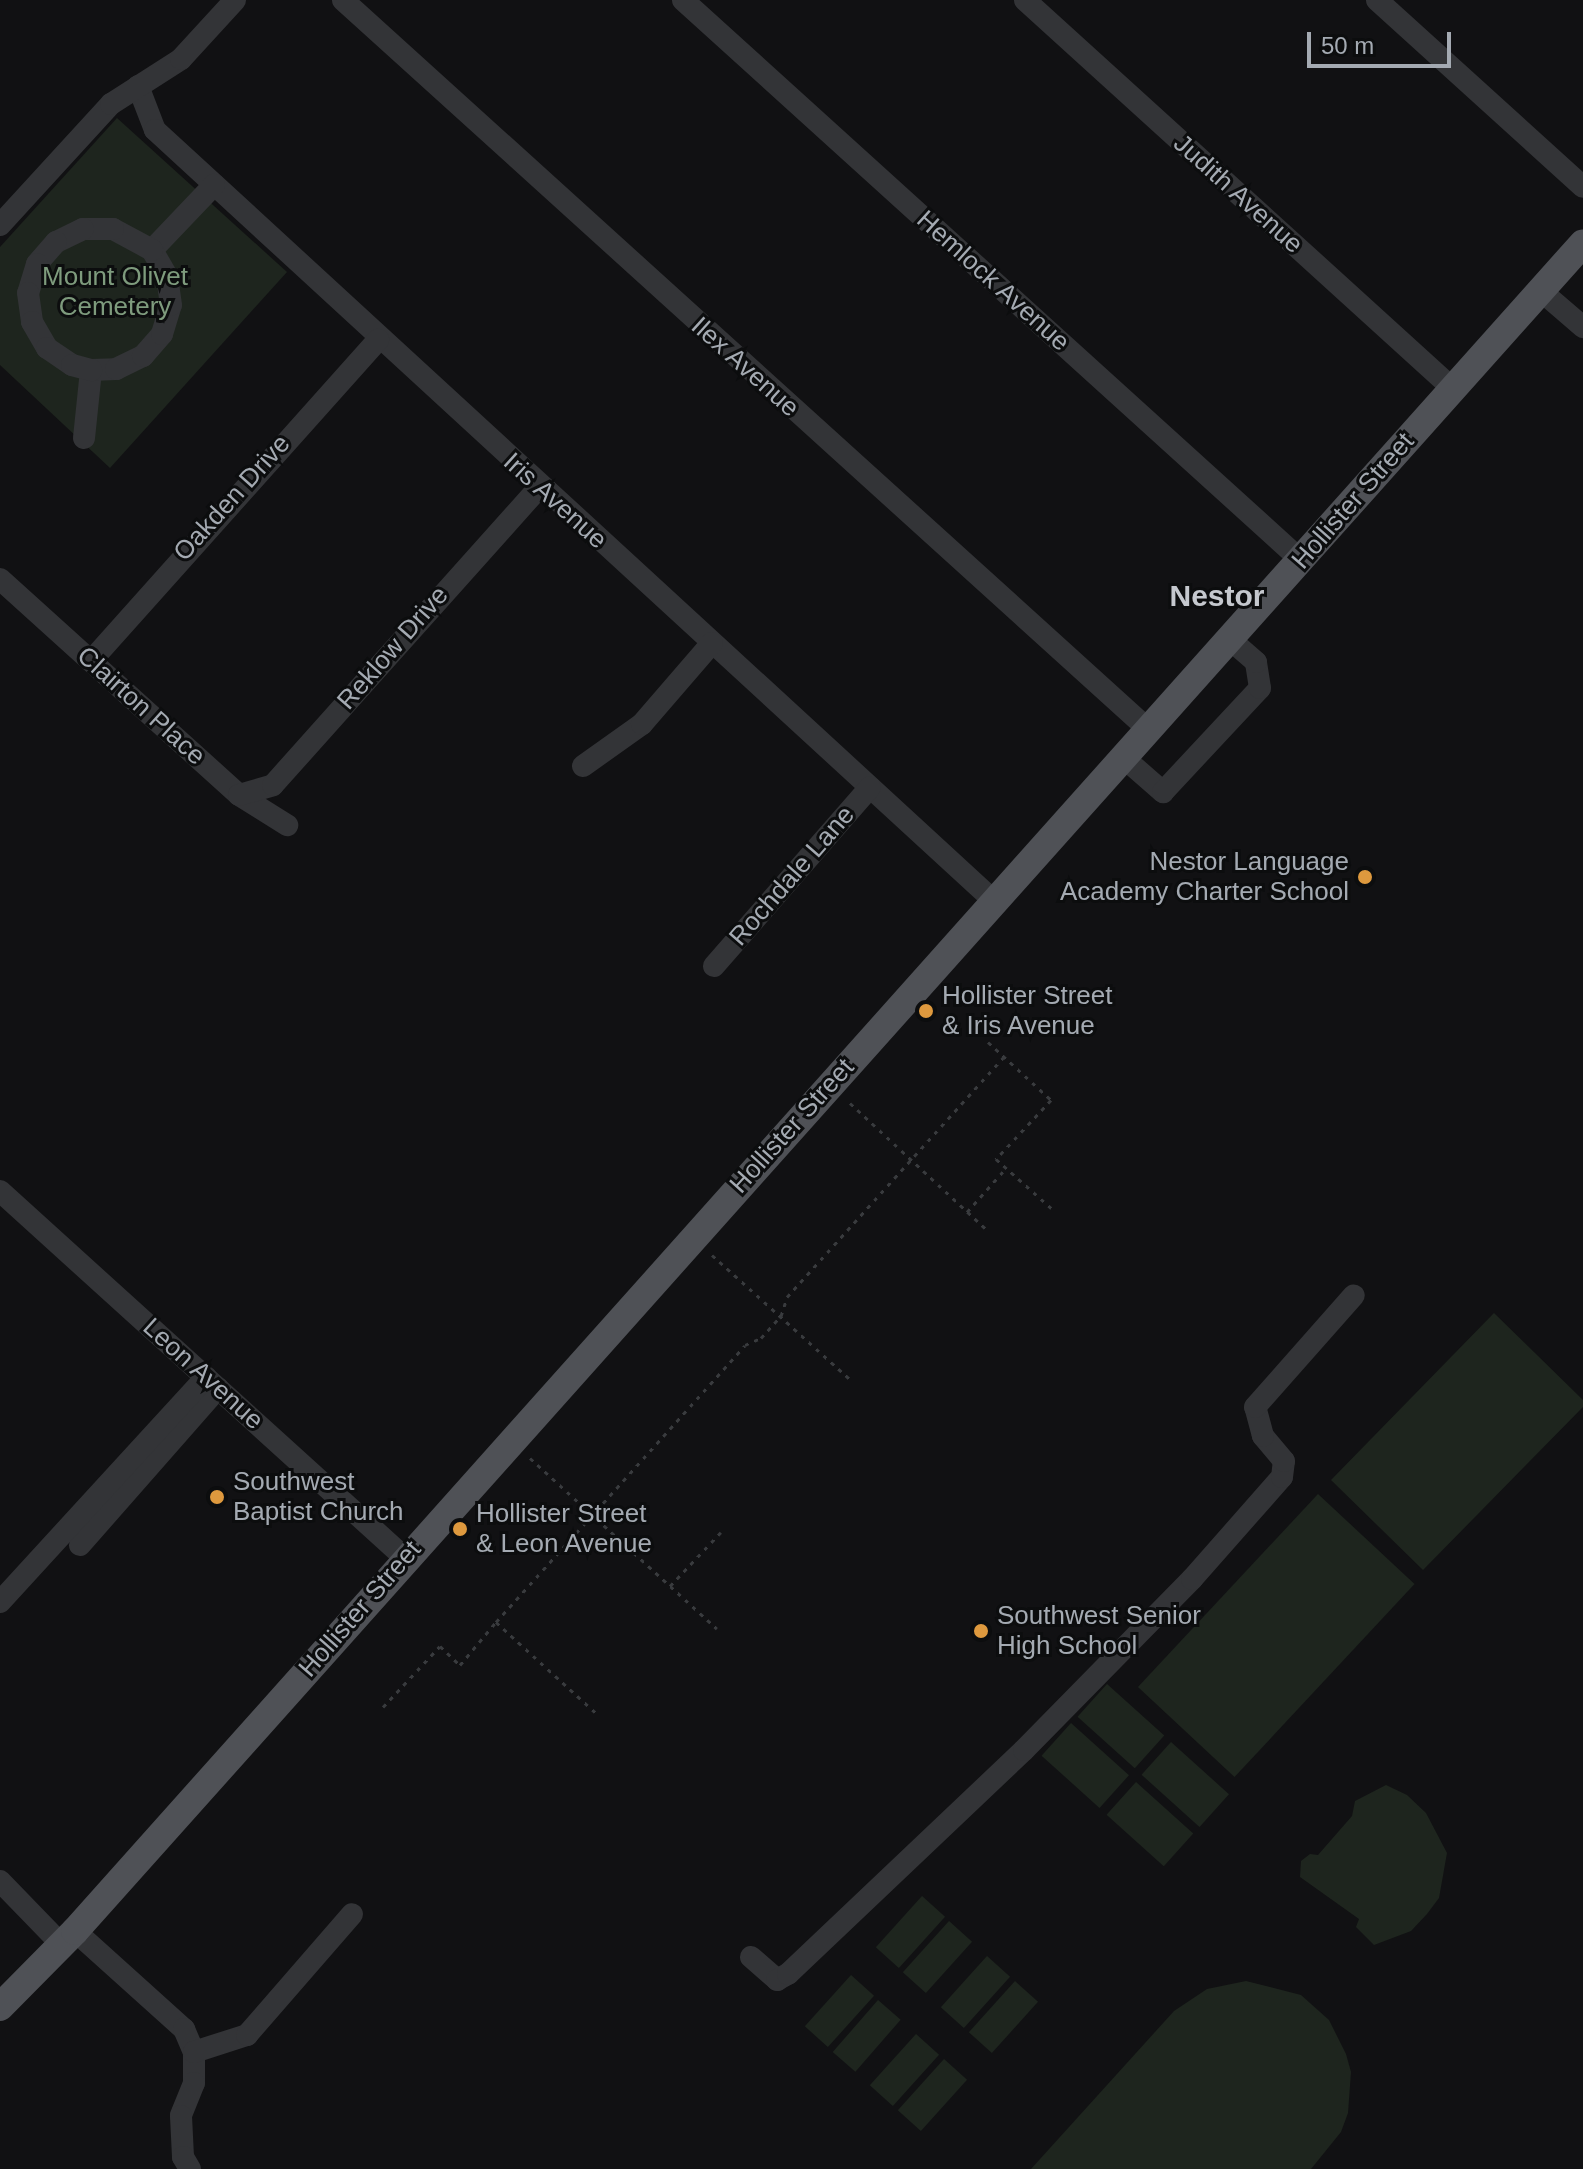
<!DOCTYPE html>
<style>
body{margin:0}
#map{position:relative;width:1583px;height:2169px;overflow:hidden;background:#111113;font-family:Arial,sans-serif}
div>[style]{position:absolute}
.green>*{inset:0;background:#1e251e;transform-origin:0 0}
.path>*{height:3px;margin-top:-1.5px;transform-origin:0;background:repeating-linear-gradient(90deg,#393b3e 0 4px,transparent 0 10px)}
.minor>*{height:22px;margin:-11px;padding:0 11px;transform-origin:11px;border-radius:11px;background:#333437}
.major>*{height:28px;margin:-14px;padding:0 14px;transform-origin:14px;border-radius:14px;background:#4f5156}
.dots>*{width:22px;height:22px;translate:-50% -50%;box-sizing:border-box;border:4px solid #0c0d0e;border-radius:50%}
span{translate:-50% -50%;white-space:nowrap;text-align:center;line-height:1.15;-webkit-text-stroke:6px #0c0d0e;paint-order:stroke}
.street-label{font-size:26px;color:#a4aab2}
.park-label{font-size:26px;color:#7e9b7d}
.poi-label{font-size:26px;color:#a4aab2}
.right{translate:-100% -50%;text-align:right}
.left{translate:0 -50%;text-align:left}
.quarter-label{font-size:30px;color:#c5c8ce;font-weight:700}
.scale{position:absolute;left:1307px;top:32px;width:144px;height:36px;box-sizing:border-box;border:4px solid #a4aab2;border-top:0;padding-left:10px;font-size:24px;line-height:28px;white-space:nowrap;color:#a4aab2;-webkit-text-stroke:6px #0c0d0e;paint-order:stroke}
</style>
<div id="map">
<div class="green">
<div style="clip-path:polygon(117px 118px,287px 272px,110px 468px,0 365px,0 247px)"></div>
<div style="clip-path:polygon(1494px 1313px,1583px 1400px,1583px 1407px,1423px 1570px,1331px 1480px)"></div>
<div style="left:1318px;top:1494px;width:132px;height:264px;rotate:43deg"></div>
<div style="left:1107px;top:1684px;width:77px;height:44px;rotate:42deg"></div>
<div style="left:1071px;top:1723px;width:78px;height:44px;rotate:42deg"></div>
<div style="left:1171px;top:1742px;width:78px;height:44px;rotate:42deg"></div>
<div style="left:1136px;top:1782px;width:77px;height:44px;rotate:42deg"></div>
<div style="clip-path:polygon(1386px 1785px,1407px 1795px,1426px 1813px,1447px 1853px,1439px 1898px,1427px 1914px,1411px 1931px,1374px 1945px,1356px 1927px,1359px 1919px,1300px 1877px,1301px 1861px,1310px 1854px,1318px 1855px,1352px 1816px,1355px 1801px)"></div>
<div style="left:922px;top:1896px;width:31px;height:69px;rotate:42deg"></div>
<div style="left:949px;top:1921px;width:31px;height:69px;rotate:42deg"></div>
<div style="left:987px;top:1956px;width:31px;height:69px;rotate:42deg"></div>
<div style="left:851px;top:1975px;width:31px;height:69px;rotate:42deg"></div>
<div style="left:1015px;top:1981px;width:31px;height:69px;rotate:42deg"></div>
<div style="clip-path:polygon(1246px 1981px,1301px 1995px,1329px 2020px,1346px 2054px,1351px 2072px,1348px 2113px,1341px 2132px,1311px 2169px,1031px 2169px,1174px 2011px,1207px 1989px)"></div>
<div style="left:878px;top:2000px;width:30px;height:69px;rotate:41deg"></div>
<div style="left:916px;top:2034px;width:31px;height:69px;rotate:42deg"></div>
<div style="left:944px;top:2059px;width:31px;height:69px;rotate:42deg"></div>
</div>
<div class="path">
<div style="left:988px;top:1042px;width:86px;rotate:42.6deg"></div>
<div style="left:1051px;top:1100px;width:81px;rotate:133deg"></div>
<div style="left:996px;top:1159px;width:74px;rotate:41.7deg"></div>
<div style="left:850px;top:1103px;width:187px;rotate:42.8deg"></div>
<div style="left:967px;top:1212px;width:59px;rotate:-48.4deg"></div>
<div style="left:712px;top:1255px;width:187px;rotate:42deg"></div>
<div style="left:530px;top:1458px;width:253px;rotate:42.4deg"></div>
<div style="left:670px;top:1586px;width:74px;rotate:-46.6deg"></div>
<div style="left:496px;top:1622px;width:372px;rotate:-48deg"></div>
<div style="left:745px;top:1345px;width:17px;rotate:-24deg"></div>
<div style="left:761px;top:1338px;width:30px;rotate:-48deg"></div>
<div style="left:781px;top:1316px;width:20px;rotate:-72deg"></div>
<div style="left:787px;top:1297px;width:324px;rotate:-47.9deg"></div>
<div style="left:383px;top:1707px;width:83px;rotate:-46.9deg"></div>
<div style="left:440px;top:1646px;width:28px;rotate:44deg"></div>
<div style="left:460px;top:1665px;width:56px;rotate:-50.1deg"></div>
<div style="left:496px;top:1622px;width:135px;rotate:42.3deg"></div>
</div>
<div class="minor">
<div style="left:343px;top:0;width:1089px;rotate:42.17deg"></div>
<div style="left:683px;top:0;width:835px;rotate:42.19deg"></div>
<div style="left:1025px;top:0;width:576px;rotate:42.25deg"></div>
<div style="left:1377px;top:0;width:278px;rotate:42.2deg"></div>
<div style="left:138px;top:86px;width:47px;rotate:68.9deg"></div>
<div style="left:155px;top:130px;width:1138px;rotate:42.58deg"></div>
<div style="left:0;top:225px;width:164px;rotate:-47.5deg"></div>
<div style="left:111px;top:104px;width:83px;rotate:-32.7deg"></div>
<div style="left:181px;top:59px;width:80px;rotate:-47.5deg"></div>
<div style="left:152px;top:250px;width:90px;rotate:-46.4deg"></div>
<div style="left:1540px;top:290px;width:57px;rotate:40.7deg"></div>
<div style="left:84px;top:438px;width:68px;rotate:-84.1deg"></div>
<div style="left:91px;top:370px;width:25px;rotate:-2deg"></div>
<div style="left:116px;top:369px;width:30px;rotate:-26deg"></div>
<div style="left:143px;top:356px;width:29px;rotate:-49deg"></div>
<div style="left:162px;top:334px;width:30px;rotate:-73deg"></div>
<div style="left:171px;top:305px;width:29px;rotate:-98deg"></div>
<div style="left:167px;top:276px;width:30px;rotate:-120deg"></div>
<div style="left:152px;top:250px;width:44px;rotate:-151.7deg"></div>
<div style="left:113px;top:229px;width:30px;rotate:180deg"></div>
<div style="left:83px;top:229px;width:30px;rotate:154deg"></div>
<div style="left:56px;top:242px;width:29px;rotate:131deg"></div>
<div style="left:37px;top:264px;width:30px;rotate:107deg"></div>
<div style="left:28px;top:293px;width:29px;rotate:82deg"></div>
<div style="left:32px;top:322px;width:30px;rotate:60deg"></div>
<div style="left:47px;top:348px;width:30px;rotate:34deg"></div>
<div style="left:72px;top:365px;width:20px;rotate:15deg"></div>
<div style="left:0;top:579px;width:322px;rotate:42.1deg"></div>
<div style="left:239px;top:795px;width:57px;rotate:32deg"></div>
<div style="left:91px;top:661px;width:431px;rotate:-48.2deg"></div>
<div style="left:1124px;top:758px;width:52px;rotate:41.1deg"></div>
<div style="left:1163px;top:792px;width:142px;rotate:-47deg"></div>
<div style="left:1260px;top:688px;width:26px;rotate:-99deg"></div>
<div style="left:1256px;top:662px;width:33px;rotate:-139deg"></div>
<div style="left:583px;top:766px;width:72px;rotate:-35.4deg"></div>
<div style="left:642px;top:724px;width:107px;rotate:-49.2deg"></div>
<div style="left:239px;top:795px;width:35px;rotate:-16deg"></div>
<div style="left:273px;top:785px;width:399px;rotate:-48.2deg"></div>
<div style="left:714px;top:966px;width:237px;rotate:-48.9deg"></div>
<div style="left:0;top:1191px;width:547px;rotate:42.18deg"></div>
<div style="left:80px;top:1545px;width:209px;rotate:-48.7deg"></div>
<div style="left:0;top:1602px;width:305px;rotate:-47.5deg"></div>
<div style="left:0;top:1881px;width:89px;rotate:45.9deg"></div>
<div style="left:75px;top:1931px;width:147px;rotate:42deg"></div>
<div style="left:184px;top:2029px;width:25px;rotate:67deg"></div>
<div style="left:194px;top:2052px;width:31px;rotate:90deg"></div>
<div style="left:194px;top:2083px;width:35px;rotate:112deg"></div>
<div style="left:181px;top:2116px;width:41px;rotate:87.2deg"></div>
<div style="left:183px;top:2157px;width:14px;rotate:60deg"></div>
<div style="left:751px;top:1957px;width:35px;rotate:41deg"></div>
<div style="left:777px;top:1980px;width:13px;rotate:-29deg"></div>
<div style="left:788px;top:1974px;width:325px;rotate:-43.5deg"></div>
<div style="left:1024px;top:1750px;width:240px;rotate:-45.5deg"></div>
<div style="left:1192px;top:1579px;width:136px;rotate:-48.6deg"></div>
<div style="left:1282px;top:1477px;width:16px;rotate:-83deg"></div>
<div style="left:1284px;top:1461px;width:33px;rotate:-130deg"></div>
<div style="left:1263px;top:1436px;width:30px;rotate:-105deg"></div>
<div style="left:1255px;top:1407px;width:149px;rotate:-48.5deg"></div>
<div style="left:194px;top:2052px;width:56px;rotate:-17.8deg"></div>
<div style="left:247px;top:2035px;width:160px;rotate:-49deg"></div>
</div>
<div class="major">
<div style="left:0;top:2007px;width:107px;rotate:-45.4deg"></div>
<div style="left:75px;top:1931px;width:2263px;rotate:-48.22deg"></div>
</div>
<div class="dots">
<div style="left:1365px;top:877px;background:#de993e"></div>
<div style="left:926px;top:1011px;background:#de993e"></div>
<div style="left:217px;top:1497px;background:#de993e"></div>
<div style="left:460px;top:1529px;background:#de993e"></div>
<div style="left:981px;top:1631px;background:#de993e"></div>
</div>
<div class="street-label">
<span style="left:1238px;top:194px;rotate:42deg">Judith Avenue</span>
<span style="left:993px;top:281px;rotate:42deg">Hemlock Avenue</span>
<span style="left:745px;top:367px;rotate:42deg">Ilex Avenue</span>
<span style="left:232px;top:498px;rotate:-48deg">Oakden Drive</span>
<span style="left:555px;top:501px;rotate:42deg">Iris Avenue</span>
<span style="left:1353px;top:501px;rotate:-49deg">Hollister Street</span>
<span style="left:393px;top:648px;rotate:-49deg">Reklow Drive</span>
<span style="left:141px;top:706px;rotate:42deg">Clairton Place</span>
<span style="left:792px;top:876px;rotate:-49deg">Rochdale Lane</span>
<span style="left:792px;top:1126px;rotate:-48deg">Hollister Street</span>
<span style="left:203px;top:1374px;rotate:42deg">Leon Avenue</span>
<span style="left:360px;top:1609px;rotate:-49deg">Hollister Street</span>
</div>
<div class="park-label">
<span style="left:115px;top:292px">Mount Olivet<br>Cemetery</span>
</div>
<div class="poi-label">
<span class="right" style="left:1349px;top:877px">Nestor Language<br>Academy Charter School</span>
<span class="left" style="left:942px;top:1011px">Hollister Street<br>&amp; Iris Avenue</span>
<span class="left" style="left:233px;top:1497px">Southwest<br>Baptist Church</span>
<span class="left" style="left:476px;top:1529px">Hollister Street<br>&amp; Leon Avenue</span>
<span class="left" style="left:997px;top:1631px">Southwest Senior<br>High School</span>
</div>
<div class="quarter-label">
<span style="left:1217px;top:596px">Nestor</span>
</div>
<div class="scale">50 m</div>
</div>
